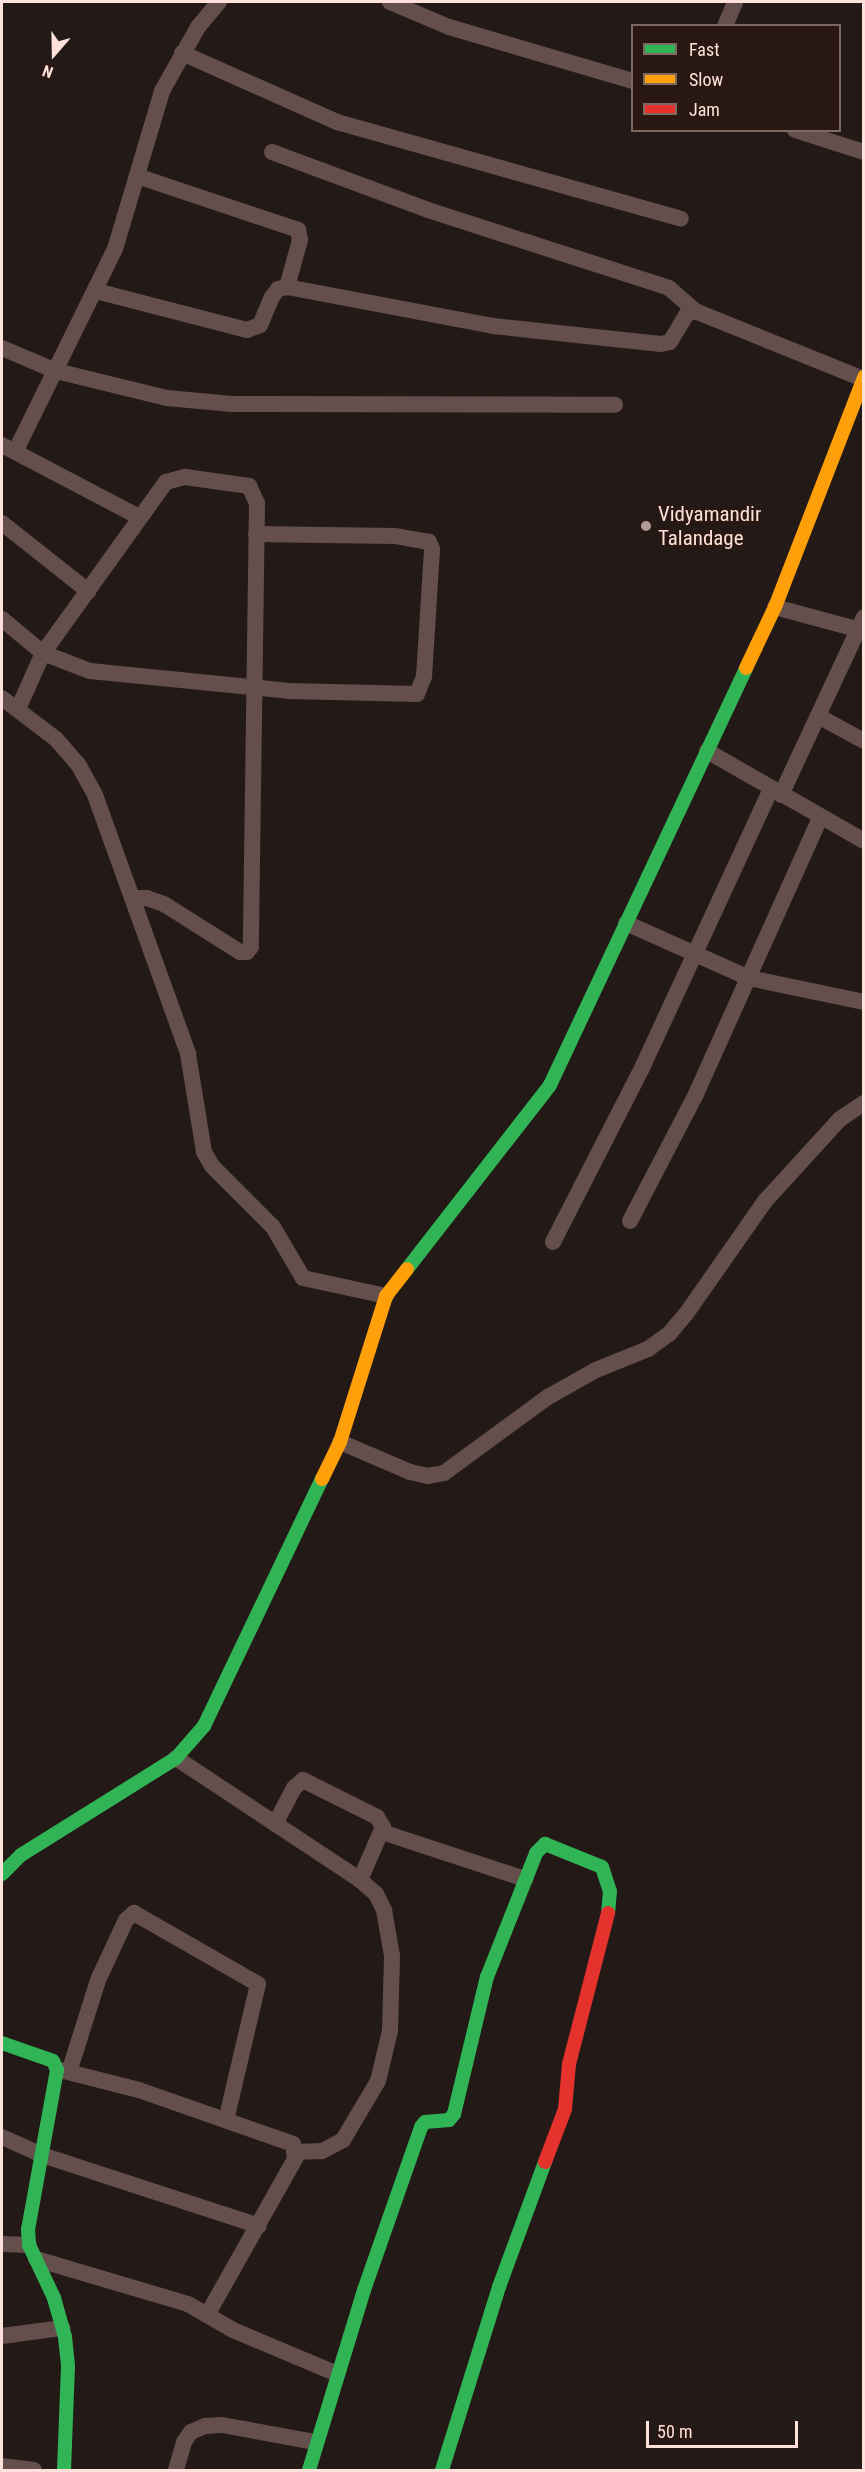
<!DOCTYPE html>
<style>
body{margin:0}
#map{position:relative;width:865px;height:2472px;overflow:hidden;background:#231a17;font-family:"Roboto Condensed",sans-serif}
div>[style]{position:absolute}
.street>*{height:16px;margin:-8px;padding:0 8px;transform-origin:8px;border-radius:8px;background:#644f4c}
.fast>*{height:14px;margin:-7px;padding:0 7px;transform-origin:7px;border-radius:7px;background:#30b455}
.slow>*{height:14px;margin:-7px;padding:0 7px;transform-origin:7px;border-radius:7px;background:#ff9f0a}
.jam>*{height:14px;margin:-7px;padding:0 7px;transform-origin:7px;border-radius:7px;background:#e5322d}
.dots>*{width:16px;height:16px;translate:-50% -50%;box-sizing:border-box;border:3px solid #291711;border-radius:50%}
span{translate:-50% -50%;white-space:nowrap;text-align:center;line-height:1.15;-webkit-text-stroke:4.5px #291711;paint-order:stroke}
.poi-label{font-size:21px;color:#fee1da}
.left{translate:0 -50%;text-align:left}
.frame{position:absolute;inset:0;border:3px solid #fee1da;pointer-events:none}
.legend{position:absolute;left:631px;top:24px;width:210px;height:108px;box-sizing:border-box;background:#291711;border:2px solid #7e6861;margin:0;padding:8px 10px;list-style:none;font-size:18px;color:#fee1da}
.legend li{display:flex;align-items:center;gap:12px;height:30px}
.legend b{width:30px;border:2px solid #7e6861}
.north{position:absolute;left:24px;top:24px;width:60px;height:60px;-webkit-text-stroke:4px #291711;paint-order:stroke;rotate:200deg;font-size:16px;font-weight:700;line-height:24px;text-align:center;color:#fee1da}
.north::after{content:'';display:block;margin:auto;width:21px;height:27px;background:#fee1da;clip-path:polygon(50% 0,100% 100%,50% 72%,0 100%)}
.scale{position:absolute;left:646px;top:2421px;width:152px;height:27px;box-sizing:border-box;border:3px solid #fee1da;border-top:0;padding-left:8px;font-size:18px;line-height:21px;white-space:nowrap;color:#fee1da;-webkit-text-stroke:4px #291711;paint-order:stroke}
</style>
<div id="map">
<div class="street">
<div style="left:390px;top:2px;width:64px;rotate:23deg"></div>
<div style="left:449px;top:27px;width:191px;rotate:16.4deg"></div>
<div style="left:725px;top:26px;width:26px;rotate:-67deg"></div>
<div style="left:182px;top:53px;width:170px;rotate:24deg"></div>
<div style="left:337px;top:122px;width:357px;rotate:15.7deg"></div>
<div style="left:795px;top:130px;width:72px;rotate:17.7deg"></div>
<div style="left:272px;top:152px;width:166px;rotate:20.4deg"></div>
<div style="left:428px;top:210px;width:253px;rotate:17.9deg"></div>
<div style="left:669px;top:288px;width:35px;rotate:41deg"></div>
<div style="left:137px;top:176px;width:170px;rotate:18.5deg"></div>
<div style="left:298px;top:230px;width:10px;rotate:79deg"></div>
<div style="left:300px;top:240px;width:49px;rotate:105.5deg"></div>
<div style="left:96px;top:291px;width:156px;rotate:14.5deg"></div>
<div style="left:247px;top:330px;width:14px;rotate:-21deg"></div>
<div style="left:260px;top:325px;width:30px;rotate:-67deg"></div>
<div style="left:272px;top:297px;width:10px;rotate:-53deg"></div>
<div style="left:278px;top:289px;width:9px;rotate:-13deg"></div>
<div style="left:287px;top:287px;width:210px;rotate:10.7deg"></div>
<div style="left:493px;top:326px;width:169px;rotate:6.1deg"></div>
<div style="left:661px;top:344px;width:9px;rotate:-13deg"></div>
<div style="left:670px;top:342px;width:33px;rotate:-59deg"></div>
<div style="left:687px;top:314px;width:9px;rotate:-21deg"></div>
<div style="left:695px;top:311px;width:181px;rotate:22deg"></div>
<div style="left:2px;top:348px;width:59px;rotate:23.1deg"></div>
<div style="left:56px;top:371px;width:114px;rotate:13.7deg"></div>
<div style="left:167px;top:398px;width:65px;rotate:5.3deg"></div>
<div style="left:232px;top:404px;width:383px;rotate:0.1deg"></div>
<div style="left:2px;top:445px;width:155px;rotate:27.7deg"></div>
<div style="left:16px;top:450px;width:224px;rotate:-63.8deg"></div>
<div style="left:115px;top:249px;width:165px;rotate:-73.4deg"></div>
<div style="left:162px;top:91px;width:73px;rotate:-60.6deg"></div>
<div style="left:198px;top:27px;width:33px;rotate:-50deg"></div>
<div style="left:2px;top:523px;width:110px;rotate:38.3deg"></div>
<div style="left:775px;top:607px;width:92px;rotate:15.1deg"></div>
<div style="left:2px;top:619px;width:53px;rotate:39.7deg"></div>
<div style="left:43px;top:653px;width:50px;rotate:21deg"></div>
<div style="left:90px;top:671px;width:200px;rotate:5.7deg"></div>
<div style="left:289px;top:691px;width:128px;rotate:1.3deg"></div>
<div style="left:417px;top:694px;width:18px;rotate:-68deg"></div>
<div style="left:424px;top:677px;width:128px;rotate:-86.4deg"></div>
<div style="left:432px;top:549px;width:8px;rotate:-113deg"></div>
<div style="left:429px;top:542px;width:35px;rotate:-170deg"></div>
<div style="left:395px;top:536px;width:139px;rotate:-179.2deg"></div>
<div style="left:2px;top:698px;width:68px;rotate:37.2deg"></div>
<div style="left:56px;top:739px;width:33px;rotate:49deg"></div>
<div style="left:78px;top:764px;width:35px;rotate:61deg"></div>
<div style="left:95px;top:795px;width:275px;rotate:70.2deg"></div>
<div style="left:188px;top:1054px;width:99px;rotate:80.7deg"></div>
<div style="left:204px;top:1152px;width:16px;rotate:60deg"></div>
<div style="left:212px;top:1166px;width:86px;rotate:45deg"></div>
<div style="left:273px;top:1227px;width:59px;rotate:59.5deg"></div>
<div style="left:303px;top:1278px;width:85px;rotate:12.2deg"></div>
<div style="left:18px;top:709px;width:61px;rotate:-65.9deg"></div>
<div style="left:43px;top:653px;width:211px;rotate:-54.3deg"></div>
<div style="left:166px;top:482px;width:20px;rotate:-15deg"></div>
<div style="left:185px;top:477px;width:65px;rotate:8deg"></div>
<div style="left:249px;top:486px;width:19px;rotate:65deg"></div>
<div style="left:257px;top:503px;width:444px;rotate:90.8deg"></div>
<div style="left:251px;top:947px;width:6px;rotate:129deg"></div>
<div style="left:247px;top:952px;width:7px;rotate:180deg"></div>
<div style="left:240px;top:952px;width:90px;rotate:-147.7deg"></div>
<div style="left:164px;top:904px;width:18px;rotate:-161deg"></div>
<div style="left:147px;top:898px;width:14px;rotate:180deg"></div>
<div style="left:818px;top:716px;width:52px;rotate:28.5deg"></div>
<div style="left:707px;top:751px;width:181px;rotate:29.8deg"></div>
<div style="left:781px;top:795px;width:196px;rotate:-65deg"></div>
<div style="left:626px;top:923px;width:135px;rotate:24.1deg"></div>
<div style="left:749px;top:978px;width:117px;rotate:11.8deg"></div>
<div style="left:630px;top:1221px;width:143px;rotate:-62.5deg"></div>
<div style="left:696px;top:1094px;width:303px;rotate:-65.8deg"></div>
<div style="left:553px;top:1242px;width:195px;rotate:-62.9deg"></div>
<div style="left:642px;top:1068px;width:307px;rotate:-65.2deg"></div>
<div style="left:340px;top:1442px;width:76px;rotate:23.2deg"></div>
<div style="left:410px;top:1472px;width:17px;rotate:13deg"></div>
<div style="left:427px;top:1476px;width:17px;rotate:-10deg"></div>
<div style="left:444px;top:1473px;width:129px;rotate:-36.2deg"></div>
<div style="left:548px;top:1397px;width:55px;rotate:-29.4deg"></div>
<div style="left:596px;top:1370px;width:56px;rotate:-22deg"></div>
<div style="left:648px;top:1349px;width:26px;rotate:-36deg"></div>
<div style="left:669px;top:1334px;width:26px;rotate:-50deg"></div>
<div style="left:686px;top:1314px;width:138px;rotate:-55deg"></div>
<div style="left:765px;top:1201px;width:111px;rotate:-47.6deg"></div>
<div style="left:840px;top:1119px;width:29px;rotate:-34deg"></div>
<div style="left:176px;top:1758px;width:221px;rotate:33.5deg"></div>
<div style="left:360px;top:1880px;width:21px;rotate:41deg"></div>
<div style="left:376px;top:1894px;width:18px;rotate:63deg"></div>
<div style="left:384px;top:1910px;width:47px;rotate:80.1deg"></div>
<div style="left:392px;top:1956px;width:75px;rotate:91.5deg"></div>
<div style="left:390px;top:2031px;width:51px;rotate:103.5deg"></div>
<div style="left:378px;top:2081px;width:69px;rotate:120.7deg"></div>
<div style="left:343px;top:2140px;width:24px;rotate:152deg"></div>
<div style="left:322px;top:2151px;width:25px;rotate:178deg"></div>
<div style="left:275px;top:1824px;width:41px;rotate:-62.2deg"></div>
<div style="left:294px;top:1788px;width:12px;rotate:-42deg"></div>
<div style="left:303px;top:1780px;width:83px;rotate:26.6deg"></div>
<div style="left:377px;top:1817px;width:12px;rotate:59deg"></div>
<div style="left:383px;top:1827px;width:58px;rotate:113.5deg"></div>
<div style="left:382px;top:1832px;width:151px;rotate:18.2deg"></div>
<div style="left:70px;top:2069px;width:93px;rotate:-72.5deg"></div>
<div style="left:98px;top:1980px;width:66px;rotate:-65deg"></div>
<div style="left:126px;top:1920px;width:11px;rotate:-41deg"></div>
<div style="left:134px;top:1913px;width:143px;rotate:29.8deg"></div>
<div style="left:258px;top:1984px;width:140px;rotate:103.2deg"></div>
<div style="left:60px;top:2070px;width:81px;rotate:14.2deg"></div>
<div style="left:139px;top:2090px;width:163px;rotate:19.3deg"></div>
<div style="left:293px;top:2144px;width:15px;rotate:82deg"></div>
<div style="left:295px;top:2159px;width:179px;rotate:119.4deg"></div>
<div style="left:2px;top:2137px;width:44px;rotate:24.2deg"></div>
<div style="left:42px;top:2155px;width:228px;rotate:18.1deg"></div>
<div style="left:2px;top:2244px;width:27px;rotate:2deg"></div>
<div style="left:36px;top:2259px;width:159px;rotate:16.5deg"></div>
<div style="left:188px;top:2304px;width:52px;rotate:30deg"></div>
<div style="left:233px;top:2330px;width:113px;rotate:22.9deg"></div>
<div style="left:2px;top:2336px;width:61px;rotate:-7.6deg"></div>
<div style="left:2px;top:2466px;width:32px;rotate:7deg"></div>
<div style="left:176px;top:2470px;width:29px;rotate:-74deg"></div>
<div style="left:184px;top:2442px;width:12px;rotate:-55deg"></div>
<div style="left:191px;top:2432px;width:15px;rotate:-23deg"></div>
<div style="left:205px;top:2426px;width:17px;rotate:-3deg"></div>
<div style="left:222px;top:2425px;width:95px;rotate:10.4deg"></div>
</div>
<div class="fast">
<div style="left:407px;top:1269px;width:233px;rotate:-52.1deg"></div>
<div style="left:550px;top:1085px;width:461px;rotate:-64.8deg"></div>
<div style="left:2px;top:1874px;width:27px;rotate:-45deg"></div>
<div style="left:21px;top:1855px;width:183px;rotate:-32deg"></div>
<div style="left:176px;top:1758px;width:43px;rotate:-48.8deg"></div>
<div style="left:204px;top:1726px;width:274px;rotate:-64.5deg"></div>
<div style="left:2px;top:2043px;width:54px;rotate:19.4deg"></div>
<div style="left:53px;top:2061px;width:10px;rotate:66deg"></div>
<div style="left:57px;top:2070px;width:162px;rotate:100.3deg"></div>
<div style="left:28px;top:2229px;width:16px;rotate:86deg"></div>
<div style="left:29px;top:2245px;width:59px;rotate:64.7deg"></div>
<div style="left:54px;top:2298px;width:41px;rotate:74.2deg"></div>
<div style="left:65px;top:2337px;width:29px;rotate:84deg"></div>
<div style="left:68px;top:2366px;width:104px;rotate:92.2deg"></div>
<div style="left:309px;top:2470px;width:188px;rotate:-73deg"></div>
<div style="left:364px;top:2290px;width:173px;rotate:-70.7deg"></div>
<div style="left:421px;top:2127px;width:6px;rotate:-51deg"></div>
<div style="left:425px;top:2122px;width:24px;rotate:-5deg"></div>
<div style="left:449px;top:2120px;width:8px;rotate:-50deg"></div>
<div style="left:454px;top:2114px;width:141px;rotate:-76.5deg"></div>
<div style="left:487px;top:1977px;width:133px;rotate:-68.4deg"></div>
<div style="left:536px;top:1853px;width:13px;rotate:-45deg"></div>
<div style="left:545px;top:1844px;width:61px;rotate:22deg"></div>
<div style="left:602px;top:1867px;width:25px;rotate:72deg"></div>
<div style="left:610px;top:1891px;width:22px;rotate:95deg"></div>
<div style="left:442px;top:2470px;width:192px;rotate:-72.7deg"></div>
<div style="left:499px;top:2287px;width:133px;rotate:-69.8deg"></div>
</div>
<div class="slow">
<div style="left:746px;top:668px;width:68px;rotate:-64.6deg"></div>
<div style="left:775px;top:607px;width:247px;rotate:-68.8deg"></div>
<div style="left:322px;top:1479px;width:41px;rotate:-64.1deg"></div>
<div style="left:340px;top:1442px;width:153px;rotate:-72.5deg"></div>
<div style="left:386px;top:1296px;width:34px;rotate:-52deg"></div>
</div>
<div class="jam">
<div style="left:545px;top:2162px;width:57px;rotate:-69.3deg"></div>
<div style="left:565px;top:2109px;width:45px;rotate:-84.9deg"></div>
<div style="left:569px;top:2064px;width:156px;rotate:-75.5deg"></div>
</div>
<div class="dots">
<div style="left:646px;top:526px;background:#b19b96"></div>
</div>
<div class="poi-label">
<span class="left" style="left:658px;top:526px">Vidyamandir<br>Talandage</span>
</div>
<div class="frame"></div>
<ul class="legend">
<li><b style="height:8px;background:#30b455"></b>Fast</li>
<li><b style="height:8px;background:#ff9f0a"></b>Slow</li>
<li><b style="height:8px;background:#e5322d"></b>Jam</li>
</ul>
<div class="north">N</div>
<div class="scale">50 m</div>
</div>
